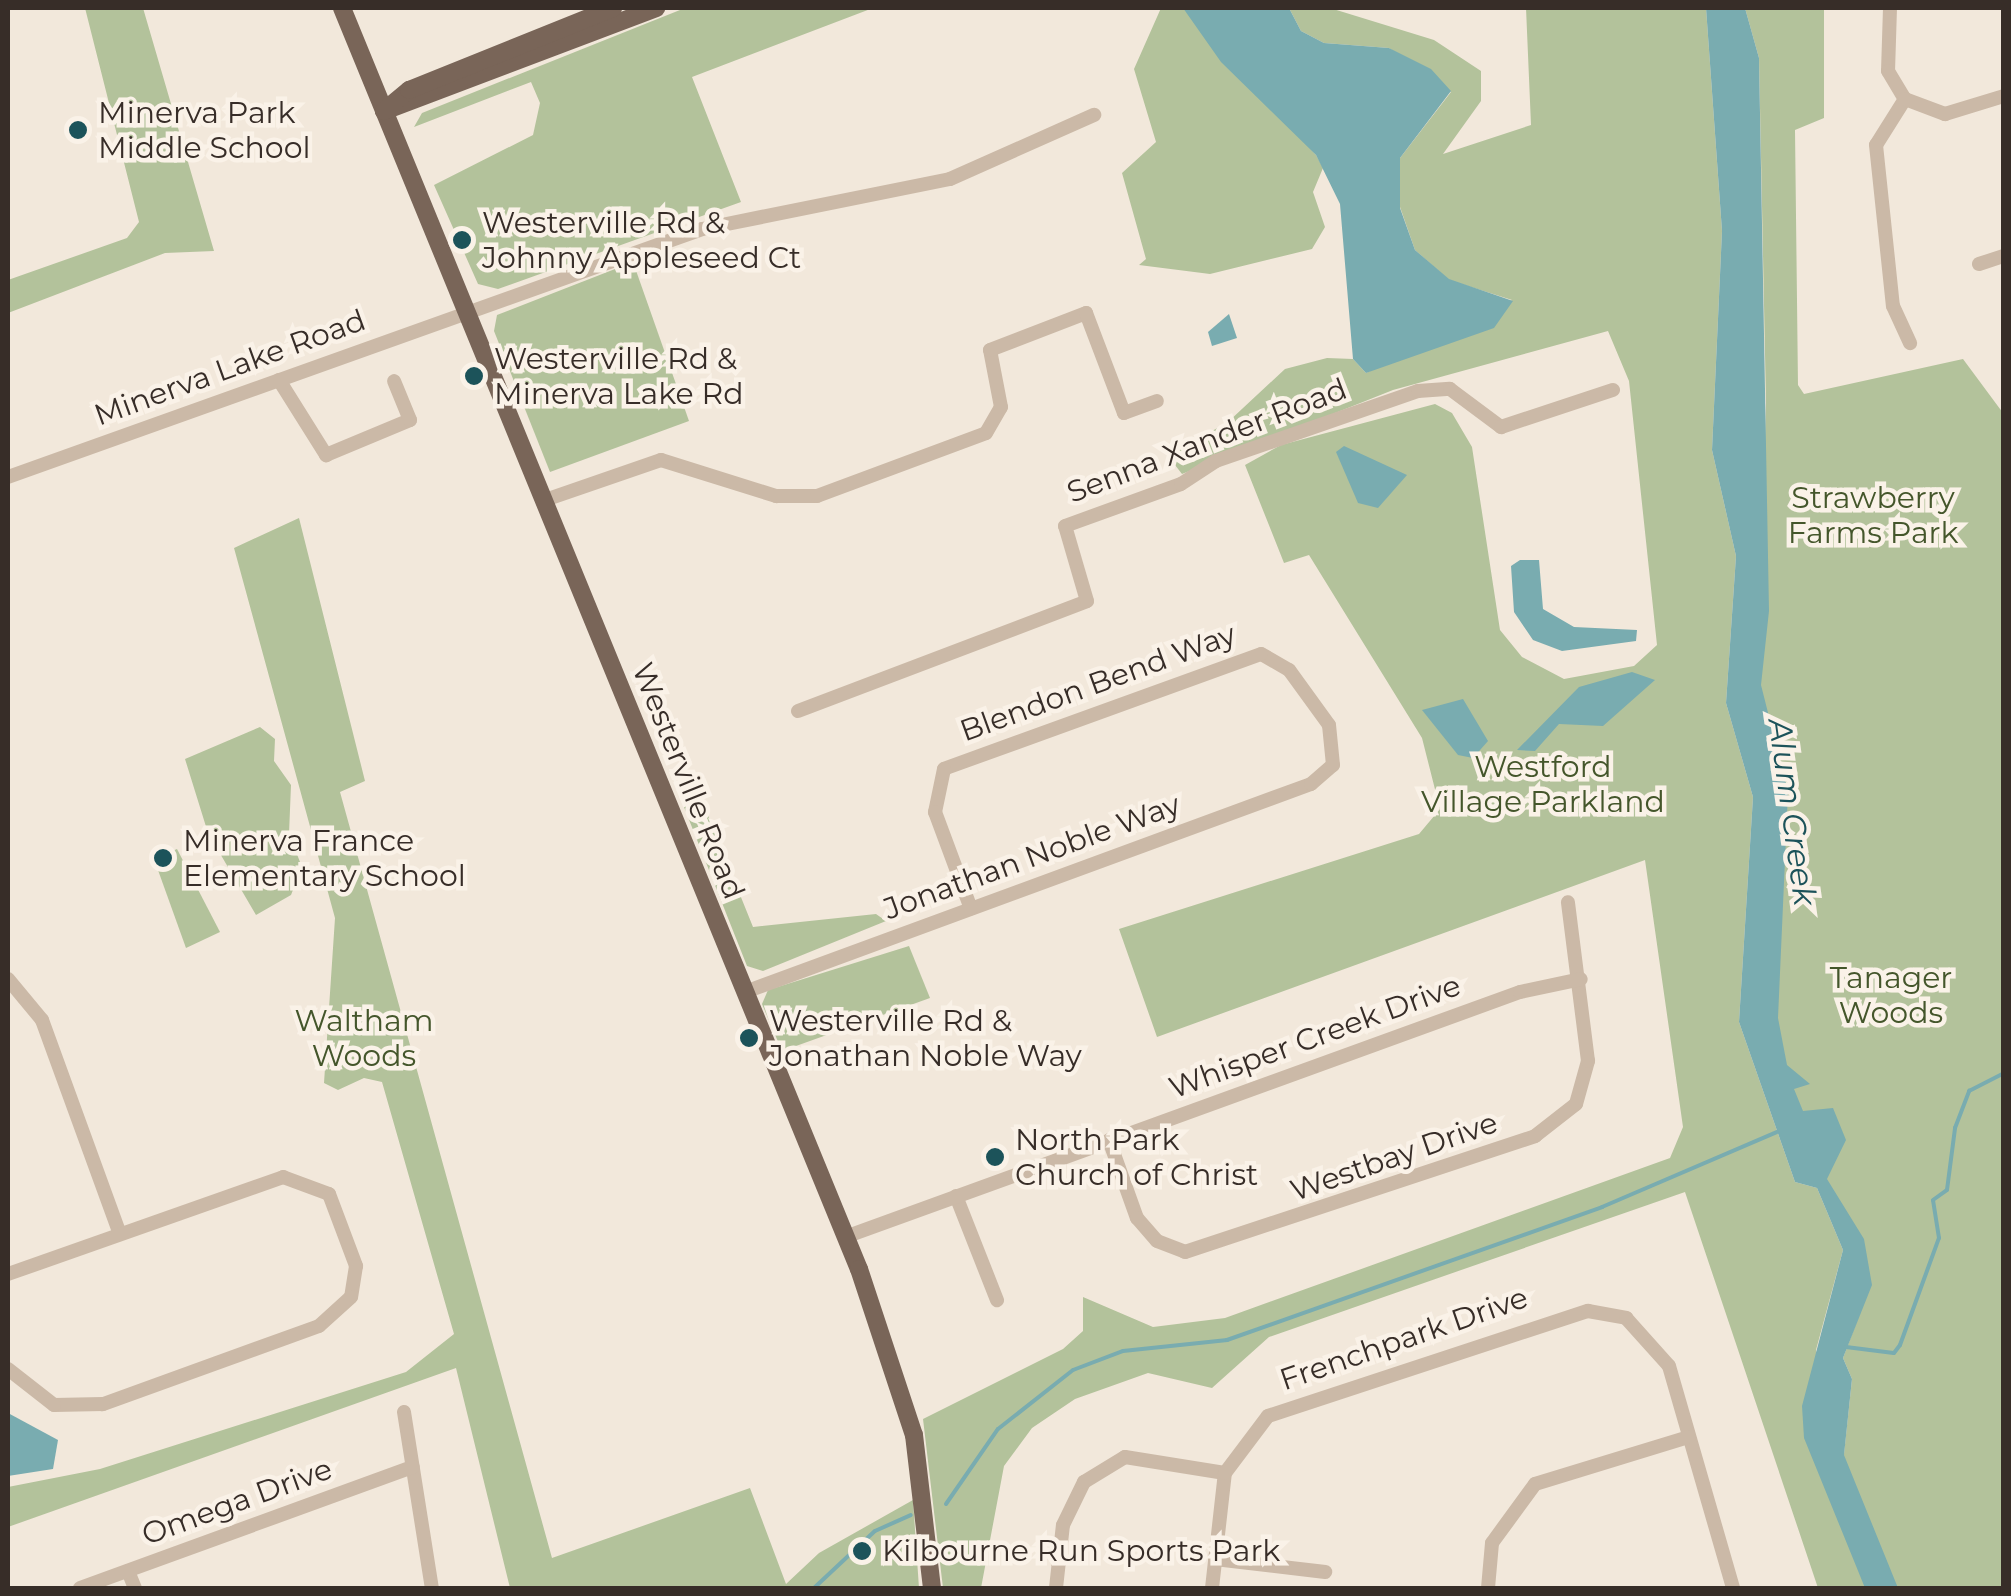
<!DOCTYPE html>
<style>
body{margin:0}
#map{position:relative;width:2011px;height:1596px;overflow:hidden;background:#f2e8db;font-family:Montserrat,sans-serif}
div>[style]{position:absolute}
.green>*{inset:0;background:#b3c29b}
.water>*{inset:0;background:#79acb0}
.stream>*{height:4px;margin:-2px;padding:0 2px;transform-origin:2px;border-radius:2px;background:#79acb0}
.minor>*{height:14px;margin:-7px;padding:0 7px;transform-origin:7px;border-radius:7px;background:#cbb9a7}
.major>*{height:18px;margin:-9px;padding:0 9px;transform-origin:9px;border-radius:9px;background:#796558}
.dots>*{width:28px;height:28px;translate:-50% -50%;box-sizing:border-box;border:5px solid #faf2e8;border-radius:50%}
span{translate:-50% -50%;white-space:nowrap;text-align:center;line-height:1.15;-webkit-text-stroke:9px #faf2e8;paint-order:stroke}
.poi-label{font-size:30px;color:#372d28}
.left{translate:0 -50%;text-align:left}
.street-label{font-size:30px;color:#372d28}
.park-label{font-size:30px;color:#44562b}
.water-label{font-size:32px;color:#1c535a;font-style:italic}
.frame{position:absolute;inset:0;border:10px solid #372d28;pointer-events:none}
</style>
<div id="map">
<div class="green">
<div style="clip-path:polygon(85px 8px,143px 8px,214px 251px,165px 253px,8px 313px,8px 280px,127px 238px,139px 222px)"></div>
<div style="clip-path:polygon(685px 8px,873px 8px,692px 77px,741px 202px,498px 289px,478px 284px,434px 185px,533px 135px,540px 103px,531px 82px,414px 127px,422px 113px)"></div>
<div style="clip-path:polygon(1161px 8px,1183px 8px,1316px 155px,1323px 168px,1313px 192px,1325px 227px,1312px 249px,1210px 274px,1139px 265px,1146px 259px,1122px 173px,1156px 142px,1134px 69px)"></div>
<div style="clip-path:polygon(1289px 8px,1330px 8px,1434px 40px,1481px 71px,1481px 101px,1443px 154px,1531px 125px,1526px 8px,1706px 8px,1722px 231px,1712px 450px,1736px 556px,1726px 703px,1753px 797px,1739px 1022px,1795px 1182px,1817px 1188px,1843px 1250px,1816px 1350px,1844px 1454px,1852px 1379px,1843px 1358px,1871px 1284px,1782px 1078px,1757px 743px,1766px 403px,1759px 58px,1745px 8px,1824px 8px,1824px 118px,1795px 130px,1798px 385px,1804px 394px,1963px 359px,2003px 413px,2003px 1588px,1818px 1588px,1685px 1192px,1269px 1337px,1212px 1388px,1148px 1373px,1075px 1399px,1032px 1428px,1004px 1466px,981px 1588px,943px 1588px,923px 1419px,1063px 1349px,1083px 1331px,1083px 1297px,1153px 1327px,1225px 1318px,1670px 1158px,1683px 1127px,1645px 860px,1157px 1037px,1119px 929px,1419px 834px,1440px 809px,1422px 738px,1309px 555px,1284px 563px,1245px 465px,1281px 445px,1435px 404px,1452px 413px,1472px 447px,1500px 630px,1522px 657px,1564px 679px,1634px 666px,1657px 645px,1629px 381px,1608px 331px,1393px 390px,1182px 474px,1168px 456px,1228px 422px,1285px 369px,1327px 358px,1353px 359px,1366px 373px,1512px 300px,1449px 280px,1415px 250px,1400px 207px,1400px 158px,1451px 92px,1389px 48px,1324px 43px,1301px 31px)"></div>
<div style="clip-path:polygon(633px 262px,689px 421px,550px 472px,494px 331px,497px 315px)"></div>
<div style="clip-path:polygon(299px 518px,365px 781px,340px 792px,552px 1558px,750px 1488px,786px 1584px,819px 1553px,913px 1500px,919px 1588px,510px 1588px,456px 1368px,8px 1527px,8px 1487px,100px 1469px,406px 1372px,454px 1334px,382px 1082px,364px 1078px,338px 1090px,324px 1083px,335px 918px,234px 548px)"></div>
<div style="clip-path:polygon(260px 727px,275px 739px,274px 761px,291px 785px,289px 834px,302px 867px,291px 895px,256px 915px,208px 833px,185px 759px)"></div>
<div style="clip-path:polygon(697px 788px,753px 927px,876px 914px,886px 921px,763px 971px,747px 966px,680px 797px)"></div>
<div style="clip-path:polygon(177px 849px,220px 932px,186px 948px,154px 859px)"></div>
<div style="clip-path:polygon(909px 946px,930px 998px,782px 1051px,762px 1004px,768px 990px)"></div>
</div>
<div class="water">
<div style="clip-path:polygon(1183px 8px,1289px 8px,1301px 31px,1324px 43px,1389px 48px,1431px 69px,1451px 91px,1400px 158px,1400px 208px,1415px 250px,1449px 279px,1513px 301px,1494px 328px,1366px 373px,1353px 359px,1340px 204px,1316px 155px,1221px 62px)"></div>
<div style="clip-path:polygon(1706px 8px,1745px 8px,1759px 58px,1769px 611px,1761px 685px,1788px 792px,1778px 1018px,1787px 1065px,1810px 1084px,1794px 1089px,1803px 1111px,1833px 1108px,1846px 1140px,1827px 1179px,1864px 1239px,1872px 1285px,1843px 1358px,1852px 1379px,1844px 1455px,1898px 1588px,1865px 1588px,1804px 1438px,1802px 1406px,1843px 1250px,1817px 1188px,1795px 1182px,1739px 1022px,1753px 797px,1726px 703px,1736px 556px,1712px 450px,1722px 231px)"></div>
<div style="clip-path:polygon(1229px 314px,1237px 338px,1212px 346px,1208px 332px)"></div>
<div style="clip-path:polygon(1344px 446px,1407px 475px,1378px 508px,1358px 503px,1336px 452px)"></div>
<div style="clip-path:polygon(1520px 560px,1539px 560px,1543px 609px,1574px 627px,1637px 630px,1636px 641px,1562px 651px,1533px 640px,1514px 612px,1511px 566px)"></div>
<div style="clip-path:polygon(1632px 672px,1655px 680px,1603px 726px,1559px 724px,1535px 751px,1517px 750px,1579px 687px)"></div>
<div style="clip-path:polygon(1463px 699px,1488px 741px,1473px 758px,1458px 755px,1422px 710px)"></div>
<div style="clip-path:polygon(8px 1413px,58px 1440px,53px 1469px,8px 1476px)"></div>
</div>
<div class="stream">
<div style="left:1846px;top:1347px;width:48px;rotate:7.1deg"></div>
<div style="left:1894px;top:1353px;width:10px;rotate:-53deg"></div>
<div style="left:1900px;top:1345px;width:114px;rotate:-70deg"></div>
<div style="left:1939px;top:1238px;width:38px;rotate:-99deg"></div>
<div style="left:1933px;top:1200px;width:17px;rotate:-36deg"></div>
<div style="left:1947px;top:1190px;width:63px;rotate:-82.6deg"></div>
<div style="left:1955px;top:1128px;width:40px;rotate:-69deg"></div>
<div style="left:1969px;top:1091px;width:39px;rotate:-27deg"></div>
<div style="left:946px;top:1504px;width:91px;rotate:-55.3deg"></div>
<div style="left:998px;top:1429px;width:95px;rotate:-38.2deg"></div>
<div style="left:1073px;top:1370px;width:53px;rotate:-20.8deg"></div>
<div style="left:1123px;top:1351px;width:105px;rotate:-6deg"></div>
<div style="left:1227px;top:1340px;width:398px;rotate:-19.5deg"></div>
<div style="left:1602px;top:1207px;width:190px;rotate:-23.2deg"></div>
<div style="left:814px;top:1588px;width:83px;rotate:-43.1deg"></div>
<div style="left:875px;top:1531px;width:39px;rotate:-24deg"></div>
</div>
<div class="minor">
<div style="left:1890px;top:8px;width:63px;rotate:91.8deg"></div>
<div style="left:1888px;top:71px;width:33px;rotate:59deg"></div>
<div style="left:1905px;top:99px;width:54px;rotate:122.2deg"></div>
<div style="left:1876px;top:145px;width:162px;rotate:84deg"></div>
<div style="left:1893px;top:306px;width:41px;rotate:65.3deg"></div>
<div style="left:1905px;top:99px;width:43px;rotate:20.6deg"></div>
<div style="left:1945px;top:114px;width:62px;rotate:-17deg"></div>
<div style="left:1979px;top:264px;width:26px;rotate:-18deg"></div>
<div style="left:279px;top:380px;width:89px;rotate:57.9deg"></div>
<div style="left:326px;top:455px;width:91px;rotate:-22.6deg"></div>
<div style="left:410px;top:420px;width:42px;rotate:-112.3deg"></div>
<div style="left:8px;top:477px;width:737px;rotate:-19.66deg"></div>
<div style="left:702px;top:229px;width:253px;rotate:-11.4deg"></div>
<div style="left:950px;top:179px;width:158px;rotate:-24deg"></div>
<div style="left:545px;top:500px;width:123px;rotate:-19deg"></div>
<div style="left:661px;top:460px;width:121px;rotate:17.4deg"></div>
<div style="left:776px;top:496px;width:41px"></div>
<div style="left:817px;top:496px;width:180px;rotate:-20.4deg"></div>
<div style="left:986px;top:433px;width:30px;rotate:-60deg"></div>
<div style="left:1001px;top:407px;width:58px;rotate:-100.9deg"></div>
<div style="left:990px;top:350px;width:103px;rotate:-21.1deg"></div>
<div style="left:1086px;top:313px;width:107px;rotate:69.2deg"></div>
<div style="left:1124px;top:413px;width:35px;rotate:-20deg"></div>
<div style="left:798px;top:711px;width:309px;rotate:-20.8deg"></div>
<div style="left:1087px;top:601px;width:78px;rotate:-106.3deg"></div>
<div style="left:1065px;top:526px;width:123px;rotate:-19.9deg"></div>
<div style="left:1181px;top:484px;width:42px;rotate:-33.3deg"></div>
<div style="left:1216px;top:461px;width:214px;rotate:-19.1deg"></div>
<div style="left:1418px;top:391px;width:32px;rotate:-4deg"></div>
<div style="left:1450px;top:389px;width:64px;rotate:36.7deg"></div>
<div style="left:1501px;top:427px;width:118px;rotate:-18.3deg"></div>
<div style="left:8px;top:979px;width:53px;rotate:50.3deg"></div>
<div style="left:42px;top:1020px;width:226px;rotate:70deg"></div>
<div style="left:745px;top:992px;width:603px;rotate:-20.18deg"></div>
<div style="left:1311px;top:784px;width:29px;rotate:-41deg"></div>
<div style="left:1333px;top:765px;width:40px;rotate:-95.7deg"></div>
<div style="left:1329px;top:725px;width:68px;rotate:-126deg"></div>
<div style="left:1289px;top:670px;width:32px;rotate:-150deg"></div>
<div style="left:1261px;top:654px;width:337px;rotate:160.1deg"></div>
<div style="left:944px;top:769px;width:44px;rotate:101.8deg"></div>
<div style="left:935px;top:812px;width:103px;rotate:69.6deg"></div>
<div style="left:1109px;top:1140px;width:83px;rotate:70.3deg"></div>
<div style="left:1137px;top:1218px;width:30px;rotate:49deg"></div>
<div style="left:1157px;top:1241px;width:30px;rotate:21deg"></div>
<div style="left:1185px;top:1252px;width:369px;rotate:-18.3deg"></div>
<div style="left:1535px;top:1136px;width:52px;rotate:-38deg"></div>
<div style="left:1576px;top:1104px;width:45px;rotate:-74.4deg"></div>
<div style="left:1588px;top:1061px;width:160px;rotate:-97.2deg"></div>
<div style="left:956px;top:1196px;width:112px;rotate:68.5deg"></div>
<div style="left:845px;top:1237px;width:718px;rotate:-19.95deg"></div>
<div style="left:1520px;top:992px;width:62px;rotate:-12deg"></div>
<div style="left:8px;top:1274px;width:292px;rotate:-19.4deg"></div>
<div style="left:283px;top:1177px;width:49px;rotate:20.3deg"></div>
<div style="left:329px;top:1194px;width:77px;rotate:69.4deg"></div>
<div style="left:356px;top:1266px;width:31px;rotate:99deg"></div>
<div style="left:351px;top:1297px;width:43px;rotate:137.8deg"></div>
<div style="left:319px;top:1326px;width:230px;rotate:160.1deg"></div>
<div style="left:103px;top:1404px;width:49px;rotate:178.8deg"></div>
<div style="left:54px;top:1405px;width:58px;rotate:-142deg"></div>
<div style="left:404px;top:1412px;width:178px;rotate:81deg"></div>
<div style="left:1215px;top:1559px;width:111px;rotate:6.7deg"></div>
<div style="left:128px;top:1571px;width:18px;rotate:68deg"></div>
<div style="left:80px;top:1588px;width:354px;rotate:-20deg"></div>
<div style="left:1056px;top:1588px;width:63px;rotate:-83.7deg"></div>
<div style="left:1063px;top:1525px;width:48px;rotate:-64deg"></div>
<div style="left:1084px;top:1482px;width:48px;rotate:-31.4deg"></div>
<div style="left:1125px;top:1457px;width:101px;rotate:9.1deg"></div>
<div style="left:1212px;top:1588px;width:116px;rotate:-83.6deg"></div>
<div style="left:1225px;top:1473px;width:71px;rotate:-53deg"></div>
<div style="left:1268px;top:1416px;width:337px;rotate:-18.2deg"></div>
<div style="left:1588px;top:1311px;width:39px;rotate:10deg"></div>
<div style="left:1626px;top:1318px;width:64px;rotate:48.1deg"></div>
<div style="left:1669px;top:1366px;width:231px;rotate:73.9deg"></div>
<div style="left:1488px;top:1588px;width:45px;rotate:-84.9deg"></div>
<div style="left:1492px;top:1543px;width:73px;rotate:-53.9deg"></div>
<div style="left:1535px;top:1484px;width:161px;rotate:-17deg"></div>
</div>
<div class="major">
<div style="left:342px;top:8px;width:1363px;rotate:67.71deg"></div>
<div style="left:859px;top:1269px;width:175px;rotate:71.7deg"></div>
<div style="left:914px;top:1435px;width:154px;rotate:83.3deg"></div>
<div style="left:384px;top:111px;width:291px;rotate:-20.7deg"></div>
<div style="left:384px;top:111px;width:33px;rotate:-40deg"></div>
<div style="left:409px;top:90px;width:220px;rotate:-21.9deg"></div>
</div>
<div class="dots">
<div style="left:78px;top:130px;background:#1c535a"></div>
<div style="left:462px;top:240px;background:#1c535a"></div>
<div style="left:474px;top:376px;background:#1c535a"></div>
<div style="left:163px;top:858px;background:#1c535a"></div>
<div style="left:749px;top:1038px;background:#1c535a"></div>
<div style="left:995px;top:1157px;background:#1c535a"></div>
<div style="left:862px;top:1551px;background:#1c535a"></div>
</div>
<div class="poi-label">
<span class="left" style="left:98px;top:130px">Minerva Park<br>Middle School</span>
<span class="left" style="left:482px;top:240px">Westerville Rd &amp;<br>Johnny Appleseed Ct</span>
<span class="left" style="left:494px;top:376px">Westerville Rd &amp;<br>Minerva Lake Rd</span>
<span class="left" style="left:183px;top:858px">Minerva France<br>Elementary School</span>
<span class="left" style="left:769px;top:1038px">Westerville Rd &amp;<br>Jonathan Noble Way</span>
<span class="left" style="left:1015px;top:1157px">North Park<br>Church of Christ</span>
<span class="left" style="left:882px;top:1551px">Kilbourne Run Sports Park</span>
</div>
<div class="street-label">
<span style="left:230px;top:368px;rotate:-20deg">Minerva Lake Road</span>
<span style="left:1207px;top:441px;rotate:-21deg">Senna Xander Road</span>
<span style="left:1098px;top:683px;rotate:-20deg">Blendon Bend Way</span>
<span style="left:688px;top:781px;rotate:68deg">Westerville Road</span>
<span style="left:1032px;top:857px;rotate:-20deg">Jonathan Noble Way</span>
<span style="left:1315px;top:1037px;rotate:-20deg">Whisper Creek Drive</span>
<span style="left:1394px;top:1157px;rotate:-19deg">Westbay Drive</span>
<span style="left:1404px;top:1339px;rotate:-19deg">Frenchpark Drive</span>
<span style="left:237px;top:1502px;rotate:-20deg">Omega Drive</span>
</div>
<div class="park-label">
<span style="left:1873px;top:515px">Strawberry<br>Farms Park</span>
<span style="left:1543px;top:784px">Westford<br>Village Parkland</span>
<span style="left:1891px;top:995px">Tanager<br>Woods</span>
<span style="left:364px;top:1038px">Waltham<br>Woods</span>
</div>
<div class="water-label">
<span style="left:1792px;top:812px;rotate:82deg">Alum Creek</span>
</div>
<div class="frame"></div>
</div>
